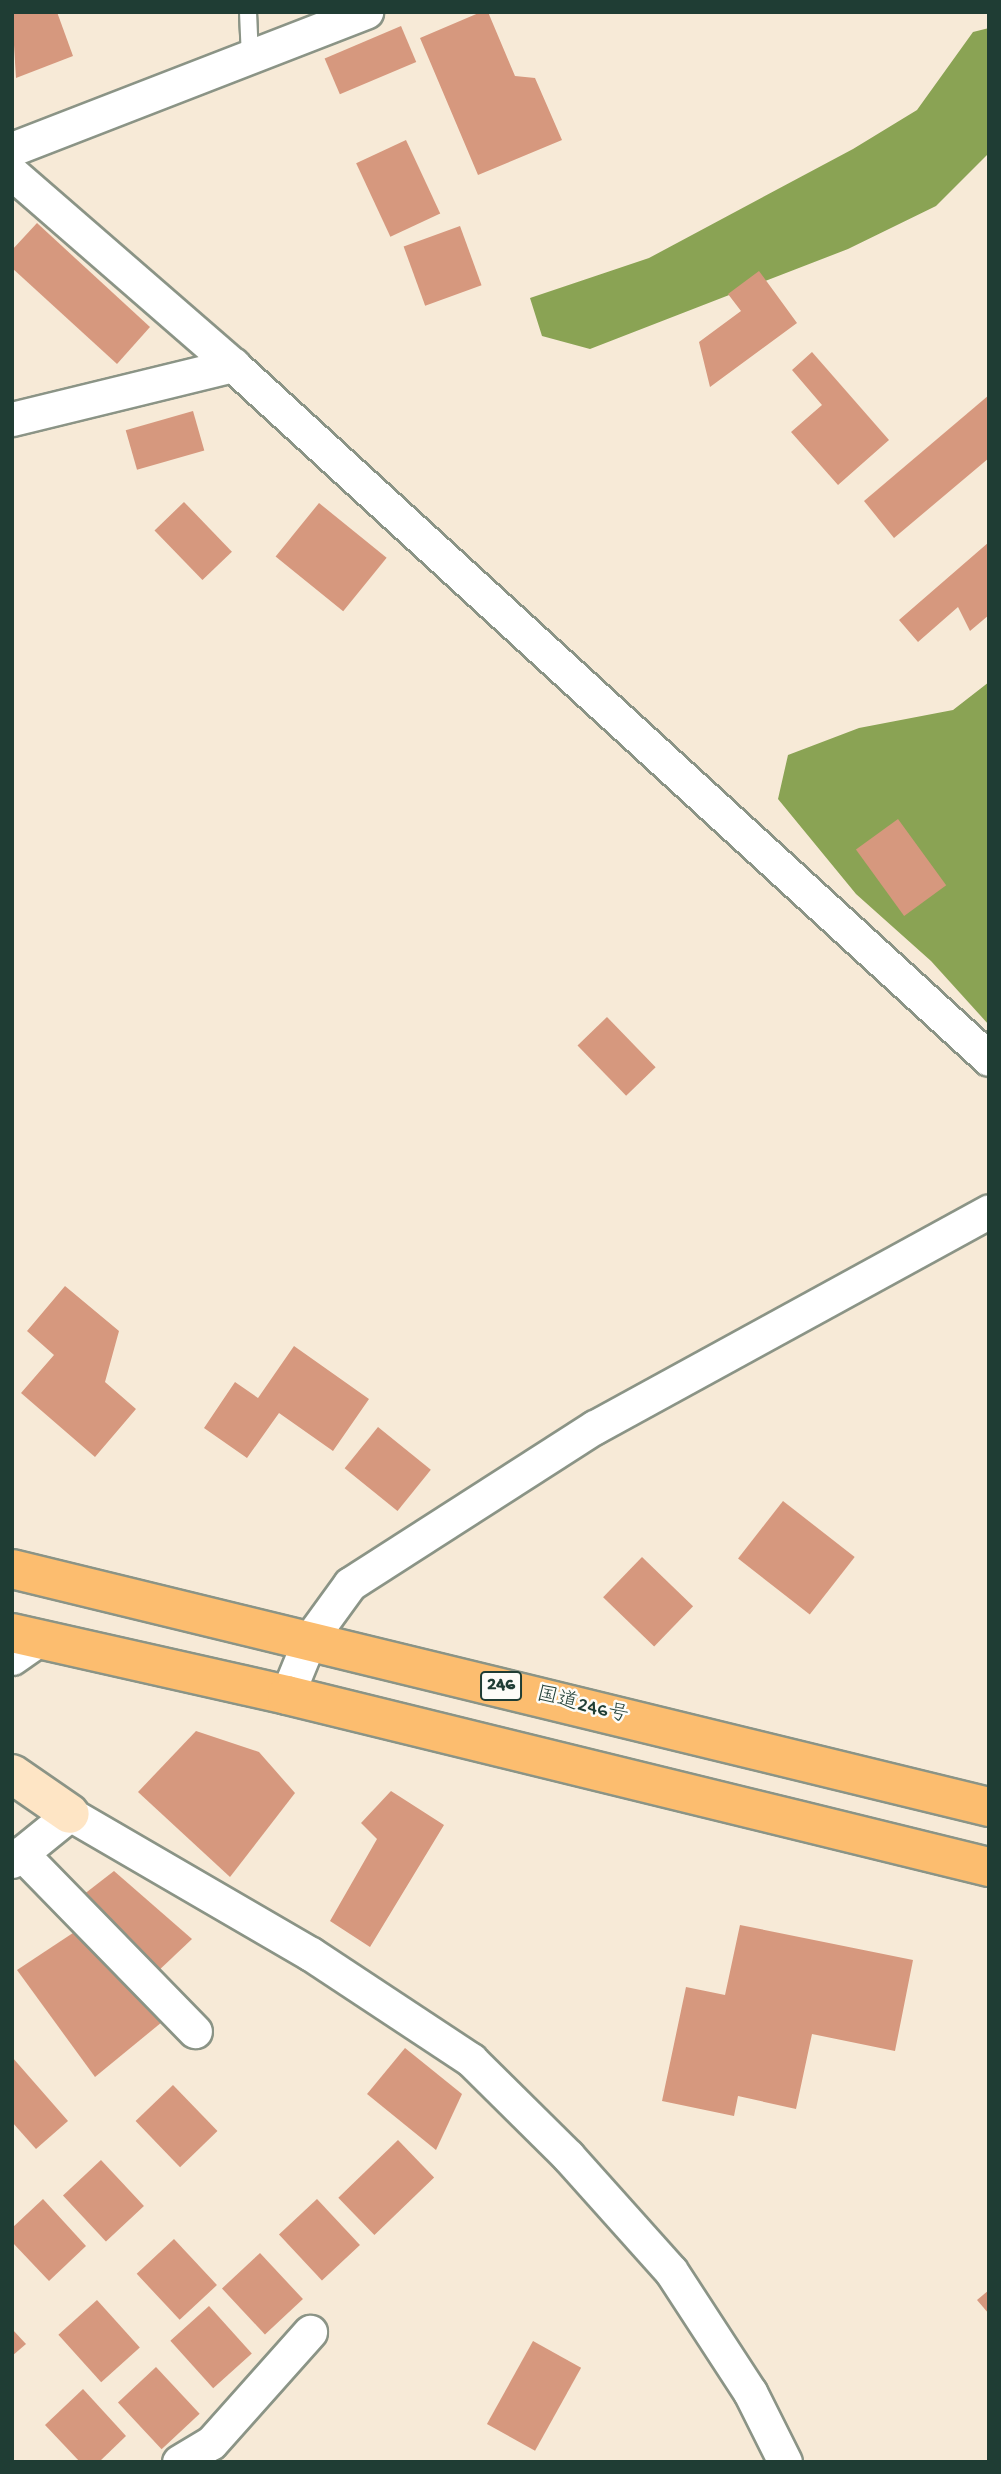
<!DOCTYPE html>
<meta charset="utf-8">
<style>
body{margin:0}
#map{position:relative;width:1001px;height:2474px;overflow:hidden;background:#f7ead7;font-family:"Gochi Hand","Klee One",sans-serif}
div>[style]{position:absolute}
.forest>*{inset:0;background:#8aa354}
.building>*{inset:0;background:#d6987e;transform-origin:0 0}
.roads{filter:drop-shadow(2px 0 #8b9486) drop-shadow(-2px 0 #8b9486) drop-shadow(0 2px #8b9486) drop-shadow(0 -2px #8b9486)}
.lane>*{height:16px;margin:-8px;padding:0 8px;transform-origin:8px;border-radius:8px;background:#fff}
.street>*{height:33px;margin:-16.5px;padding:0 16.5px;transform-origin:16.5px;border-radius:16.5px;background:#fff}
.secondary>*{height:38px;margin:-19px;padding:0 19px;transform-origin:19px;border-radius:19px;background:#fee5c5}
.highway>*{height:38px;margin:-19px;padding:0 19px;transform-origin:19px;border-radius:19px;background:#fcbd6f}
span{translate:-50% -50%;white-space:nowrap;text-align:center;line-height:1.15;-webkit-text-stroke:5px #fdfcf7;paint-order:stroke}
.shield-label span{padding:2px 5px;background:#fdfcf7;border:2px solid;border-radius:5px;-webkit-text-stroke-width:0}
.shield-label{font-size:19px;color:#1f3d34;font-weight:700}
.street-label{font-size:21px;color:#1f3d34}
.frame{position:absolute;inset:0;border:14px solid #1f3d34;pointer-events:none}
</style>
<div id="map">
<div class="forest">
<div style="clip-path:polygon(989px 28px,989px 153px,936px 206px,848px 249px,590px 349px,542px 336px,530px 298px,649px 258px,853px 149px,917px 110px,973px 32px)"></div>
<div style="clip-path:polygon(989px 682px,989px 1025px,931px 961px,856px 894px,778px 799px,788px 755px,859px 728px,953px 710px)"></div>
</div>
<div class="building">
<div style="clip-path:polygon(12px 12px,57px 12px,73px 56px,16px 78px)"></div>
<div style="clip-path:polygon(481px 12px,488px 12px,515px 76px,535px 78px,562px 140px,478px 175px,420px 38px)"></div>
<div style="left:401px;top:26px;width:39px;height:83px;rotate:67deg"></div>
<div style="left:406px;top:140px;width:81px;height:55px;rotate:65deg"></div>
<div style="clip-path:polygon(37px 223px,150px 327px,117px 364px,12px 268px,12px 250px)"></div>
<div style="left:460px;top:226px;width:63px;height:60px;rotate:70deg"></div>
<div style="clip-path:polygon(759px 271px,797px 323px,710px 387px,699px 342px,741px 311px,728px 294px)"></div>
<div style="clip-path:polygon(812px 352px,889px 440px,838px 485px,791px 432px,822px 405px,792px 370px)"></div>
<div style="clip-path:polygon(989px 395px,989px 458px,894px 538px,864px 501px)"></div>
<div style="left:193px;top:411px;width:41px;height:70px;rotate:74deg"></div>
<div style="left:184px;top:502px;width:69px;height:41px;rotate:46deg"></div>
<div style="left:319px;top:503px;width:87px;height:69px;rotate:39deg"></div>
<div style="clip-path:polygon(989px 542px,989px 615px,970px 631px,958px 607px,918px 642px,899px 620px)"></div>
<div style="left:898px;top:819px;width:82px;height:52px;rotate:54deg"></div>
<div style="left:607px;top:1017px;width:70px;height:41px;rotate:46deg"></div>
<div style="clip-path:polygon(65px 1286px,119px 1331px,105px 1382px,136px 1409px,95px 1457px,21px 1393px,54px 1355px,27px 1331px)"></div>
<div style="clip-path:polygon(294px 1346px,369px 1399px,333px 1451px,279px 1413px,247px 1458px,204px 1428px,235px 1382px,258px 1398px)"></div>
<div style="left:378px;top:1427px;width:68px;height:53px;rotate:39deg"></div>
<div style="left:783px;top:1501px;width:91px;height:73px;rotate:38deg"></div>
<div style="left:642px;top:1557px;width:71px;height:56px;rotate:44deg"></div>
<div style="clip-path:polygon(196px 1731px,259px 1752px,295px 1793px,230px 1877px,138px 1792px)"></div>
<div style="clip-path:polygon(391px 1791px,444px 1825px,370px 1947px,330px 1921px,377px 1839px,361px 1823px)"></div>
<div style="clip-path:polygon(114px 1871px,192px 1939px,155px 1974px,83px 1895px)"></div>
<div style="clip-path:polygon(740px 1925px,913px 1960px,895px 2051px,812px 2034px,796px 2109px,738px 2096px,734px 2116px,662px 2101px,686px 1987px,725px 1995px)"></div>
<div style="clip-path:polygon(82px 1927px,162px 2022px,95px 2077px,17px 1970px)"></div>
<div style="clip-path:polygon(405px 2048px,462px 2094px,436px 2150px,367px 2094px)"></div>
<div style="clip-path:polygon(12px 2057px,68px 2121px,36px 2149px,12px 2122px)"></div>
<div style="left:173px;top:2085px;width:64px;height:52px;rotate:46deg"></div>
<div style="left:398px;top:2140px;width:52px;height:83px;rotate:46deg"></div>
<div style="left:101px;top:2160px;width:63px;height:52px;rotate:47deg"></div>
<div style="clip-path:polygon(43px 2199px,86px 2246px,49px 2281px,12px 2242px,12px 2228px)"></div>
<div style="left:317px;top:2199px;width:63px;height:52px;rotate:47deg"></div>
<div style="left:174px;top:2239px;width:63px;height:51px;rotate:47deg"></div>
<div style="left:260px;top:2253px;width:63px;height:52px;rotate:47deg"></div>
<div style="clip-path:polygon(989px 2290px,989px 2314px,977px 2300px)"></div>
<div style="left:97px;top:2300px;width:64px;height:52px;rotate:48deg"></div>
<div style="left:209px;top:2306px;width:64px;height:52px;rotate:48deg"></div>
<div style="clip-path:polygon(12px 2329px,26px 2344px,12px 2356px)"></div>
<div style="left:533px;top:2341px;width:55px;height:95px;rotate:29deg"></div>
<div style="left:156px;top:2367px;width:64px;height:52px;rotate:47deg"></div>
<div style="clip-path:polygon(83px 2389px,126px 2436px,99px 2462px,80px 2462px,45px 2425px)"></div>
</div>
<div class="roads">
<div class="lane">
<div style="left:248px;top:12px;width:45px;rotate:87.5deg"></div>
</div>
<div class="street">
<div style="left:12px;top:149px;width:380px;rotate:-21.2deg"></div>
<div style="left:12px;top:173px;width:293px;rotate:41deg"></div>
<div style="left:233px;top:365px;width:1026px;rotate:42.55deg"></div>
<div style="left:12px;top:419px;width:228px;rotate:-13.7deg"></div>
<div style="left:12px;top:1658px;width:32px;rotate:-35deg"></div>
<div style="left:287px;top:1695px;width:61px;rotate:-67.7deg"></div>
<div style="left:310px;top:1639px;width:68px;rotate:-54deg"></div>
<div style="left:350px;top:1584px;width:291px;rotate:-32.7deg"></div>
<div style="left:595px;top:1427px;width:449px;rotate:-28.7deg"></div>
<div style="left:21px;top:1853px;width:249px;rotate:45.7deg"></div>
<div style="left:12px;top:1861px;width:75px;rotate:-39deg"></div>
<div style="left:70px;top:1814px;width:279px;rotate:30.2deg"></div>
<div style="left:311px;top:1954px;width:192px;rotate:33.5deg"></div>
<div style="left:471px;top:2060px;width:136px;rotate:44.7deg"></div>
<div style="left:568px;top:2156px;width:154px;rotate:48.2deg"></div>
<div style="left:671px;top:2271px;width:145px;rotate:56.9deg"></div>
<div style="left:750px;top:2392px;width:78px;rotate:63.4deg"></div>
<div style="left:179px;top:2462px;width:37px;rotate:-31deg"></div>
<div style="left:211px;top:2443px;width:149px;rotate:-48.3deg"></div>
</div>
<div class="secondary">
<div style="left:12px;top:1774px;width:70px;rotate:34.6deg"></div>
</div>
<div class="highway">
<div style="left:12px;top:1569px;width:1006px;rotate:13.69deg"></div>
<div style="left:12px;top:1633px;width:282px;rotate:12.7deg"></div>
<div style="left:287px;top:1695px;width:723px;rotate:13.77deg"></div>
</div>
</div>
<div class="shield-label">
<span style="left:501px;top:1686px">246</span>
</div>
<div class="street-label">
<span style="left:582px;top:1707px;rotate:14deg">国道246号</span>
</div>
<div class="frame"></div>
</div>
